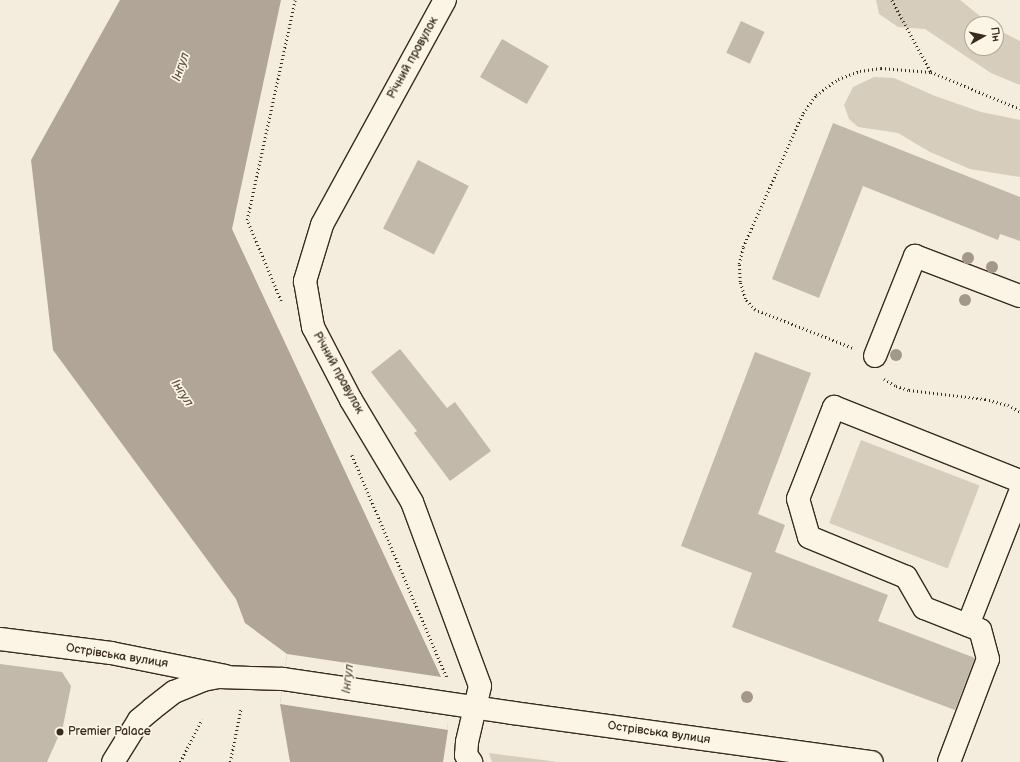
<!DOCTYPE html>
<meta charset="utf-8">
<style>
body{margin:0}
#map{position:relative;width:1020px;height:762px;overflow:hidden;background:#f4eddd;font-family:"Balsamiq Sans",sans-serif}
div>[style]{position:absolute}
.green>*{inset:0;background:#d6cdbd;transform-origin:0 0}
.water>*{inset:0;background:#b0a596}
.pier>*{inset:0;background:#f4eddd}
.building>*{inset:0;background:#c3b9aa;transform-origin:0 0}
.path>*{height:2.5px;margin-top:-1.25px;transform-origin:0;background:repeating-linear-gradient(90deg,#3b2a1e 0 1px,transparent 0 4px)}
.roads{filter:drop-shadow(1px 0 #3b2a1e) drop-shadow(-1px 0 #3b2a1e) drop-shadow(0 1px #3b2a1e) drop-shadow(0 -1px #3b2a1e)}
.minor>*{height:22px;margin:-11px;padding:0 11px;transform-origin:11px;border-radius:11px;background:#fcf5e5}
.major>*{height:22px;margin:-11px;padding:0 11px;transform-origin:11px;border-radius:11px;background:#fcf5e5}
.trees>*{width:12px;height:12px;margin:-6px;border-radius:50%;background:#a4988a}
.dots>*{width:11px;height:11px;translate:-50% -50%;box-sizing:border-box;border:2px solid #fcf5e5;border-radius:50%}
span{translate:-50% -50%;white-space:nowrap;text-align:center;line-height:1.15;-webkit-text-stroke:3.5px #fcf5e5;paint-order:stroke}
.street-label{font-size:12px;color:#3b2a1e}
.poi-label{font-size:12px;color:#3b2a1e}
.left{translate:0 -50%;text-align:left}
.water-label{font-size:13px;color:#645548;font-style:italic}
.north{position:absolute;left:964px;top:16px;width:40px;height:40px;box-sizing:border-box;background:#fcf5e5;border:1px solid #afa495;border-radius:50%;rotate:82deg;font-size:11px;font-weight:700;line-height:16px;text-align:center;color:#3b2a1e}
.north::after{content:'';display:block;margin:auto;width:14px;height:18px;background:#3b2a1e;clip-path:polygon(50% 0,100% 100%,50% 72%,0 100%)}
</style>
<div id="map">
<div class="green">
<div style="clip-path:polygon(876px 0,960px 0,990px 24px,972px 24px,972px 48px,996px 48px,996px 29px,1020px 41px,1020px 85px,991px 73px,925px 29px,898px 27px,879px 14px)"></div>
<div style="clip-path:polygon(874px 77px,894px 78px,935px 96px,981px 112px,1020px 120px,1020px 177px,970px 169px,930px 152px,898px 133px,858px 127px,849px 119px,844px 105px,853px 87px)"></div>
<div style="left:861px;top:440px;width:127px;height:89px;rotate:21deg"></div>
<div style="clip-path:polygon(489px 753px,558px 762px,492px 762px)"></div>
</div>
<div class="water">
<div style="clip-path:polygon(120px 0,281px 0,232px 229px,441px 677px,448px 730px,443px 762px,290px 762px,280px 704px,287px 654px,245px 623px,236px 599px,53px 350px,31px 160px)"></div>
</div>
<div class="pier">
<div style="clip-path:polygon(287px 654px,441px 677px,443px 680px,448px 730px,280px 704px)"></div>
</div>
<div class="building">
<div style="left:741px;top:21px;width:26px;height:35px;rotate:25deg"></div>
<div style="left:502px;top:39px;width:54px;height:44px;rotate:30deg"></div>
<div style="clip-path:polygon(833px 123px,1020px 197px,1020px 241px,1000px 234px,998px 240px,863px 186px,819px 298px,772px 279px)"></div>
<div style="left:418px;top:160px;width:57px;height:77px;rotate:27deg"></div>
<div style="clip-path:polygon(400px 349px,447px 408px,455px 402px,491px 451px,450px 481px,414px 433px,417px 431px,371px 372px)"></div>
<div style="clip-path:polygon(755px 352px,811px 373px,758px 514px,785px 525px,775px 552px,888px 595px,878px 621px,975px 658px,955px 710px,732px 627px,752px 573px,681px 546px)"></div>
<div style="clip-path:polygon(0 664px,62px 672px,71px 686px,63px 726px,47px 762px,0 762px)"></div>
</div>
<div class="path">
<div style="left:892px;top:0;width:82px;rotate:61.6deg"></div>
<div style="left:931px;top:72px;width:96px;rotate:22.6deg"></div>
<div style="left:281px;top:301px;width:88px;rotate:-112.8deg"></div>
<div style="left:247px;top:220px;width:225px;rotate:-77.7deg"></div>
<div style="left:852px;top:348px;width:104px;rotate:-158.6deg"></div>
<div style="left:755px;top:310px;width:15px;rotate:-132deg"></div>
<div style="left:745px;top:299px;width:18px;rotate:-106deg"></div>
<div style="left:740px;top:282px;width:18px;rotate:-93deg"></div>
<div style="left:739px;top:264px;width:17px;rotate:-77deg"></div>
<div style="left:743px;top:247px;width:147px;rotate:-65.9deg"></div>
<div style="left:803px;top:113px;width:22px;rotate:-54deg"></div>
<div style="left:816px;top:95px;width:27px;rotate:-36deg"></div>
<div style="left:838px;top:79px;width:23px;rotate:-20deg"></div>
<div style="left:860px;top:71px;width:21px;rotate:-8deg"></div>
<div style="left:881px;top:68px;width:50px;rotate:4.6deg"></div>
<div style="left:884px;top:379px;width:14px;rotate:30deg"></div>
<div style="left:896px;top:386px;width:14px;rotate:17deg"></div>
<div style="left:909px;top:390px;width:77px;rotate:6.8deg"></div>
<div style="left:985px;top:399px;width:24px;rotate:15deg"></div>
<div style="left:1008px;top:405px;width:14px;rotate:30deg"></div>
<div style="left:352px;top:455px;width:242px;rotate:66.9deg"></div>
<div style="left:180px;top:762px;width:48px;rotate:-62.9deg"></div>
<div style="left:230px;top:762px;width:55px;rotate:-78.5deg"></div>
</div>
<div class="roads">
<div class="minor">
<div style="left:445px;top:0;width:256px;rotate:118.7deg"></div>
<div style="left:322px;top:225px;width:59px;rotate:106.9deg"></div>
<div style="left:305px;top:281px;width:47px;rotate:80.1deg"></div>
<div style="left:313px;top:327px;width:82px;rotate:62.5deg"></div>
<div style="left:351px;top:400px;width:119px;rotate:59.1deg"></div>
<div style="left:412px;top:502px;width:196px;rotate:69.7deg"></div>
<div style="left:480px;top:686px;width:57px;rotate:103.1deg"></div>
<div style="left:467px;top:742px;width:13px;rotate:94deg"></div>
<div style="left:466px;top:755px;width:9px;rotate:54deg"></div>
<div style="left:875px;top:356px;width:108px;rotate:-68.2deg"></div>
<div style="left:915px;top:256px;width:112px;rotate:20.9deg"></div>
<div style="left:968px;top:625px;width:143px;rotate:-68.6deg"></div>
<div style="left:0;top:639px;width:112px;rotate:7.2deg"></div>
<div style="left:111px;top:653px;width:117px;rotate:11.3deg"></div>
<div style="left:949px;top:762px;width:110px;rotate:-69.3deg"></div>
<div style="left:988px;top:659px;width:30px;rotate:-105deg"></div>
<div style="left:980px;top:630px;width:60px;rotate:-158.6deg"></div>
<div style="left:924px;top:608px;width:36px;rotate:-120deg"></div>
<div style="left:906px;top:577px;width:105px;rotate:-157.6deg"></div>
<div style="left:809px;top:537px;width:40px;rotate:-106deg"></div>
<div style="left:798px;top:499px;width:99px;rotate:-68.6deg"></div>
<div style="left:834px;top:407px;width:200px;rotate:21.7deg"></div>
</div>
<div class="major">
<div style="left:113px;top:762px;width:49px;rotate:-58.2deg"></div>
<div style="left:139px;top:720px;width:17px;rotate:-40deg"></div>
<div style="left:152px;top:709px;width:28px;rotate:-38deg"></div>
<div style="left:174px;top:692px;width:31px;rotate:-22deg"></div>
<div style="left:203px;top:680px;width:16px;rotate:-11deg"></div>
<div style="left:219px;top:677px;width:64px;rotate:1.8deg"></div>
<div style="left:283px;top:679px;width:232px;rotate:8.4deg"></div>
<div style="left:513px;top:713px;width:362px;rotate:7.8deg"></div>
</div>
</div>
<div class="trees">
<div style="left:968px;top:258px"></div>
<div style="left:992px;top:267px"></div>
<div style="left:965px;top:300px"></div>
<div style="left:896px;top:355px"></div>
<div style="left:747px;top:697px"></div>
</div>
<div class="dots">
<div style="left:60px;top:732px;background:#3b2a1e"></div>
</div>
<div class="street-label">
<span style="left:413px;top:58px;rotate:-61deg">Річний провулок</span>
<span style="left:338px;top:373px;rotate:61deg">Річний провулок</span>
<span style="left:117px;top:656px;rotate:9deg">Острівська вулиця</span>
<span style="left:659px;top:733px;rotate:8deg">Острівська вулиця</span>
</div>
<div class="poi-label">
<span class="left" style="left:68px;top:732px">Premier Palace</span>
</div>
<div class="water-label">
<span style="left:181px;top:67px;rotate:-71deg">Інгул</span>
<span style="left:182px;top:393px;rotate:57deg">Інгул</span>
<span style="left:348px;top:679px;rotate:-83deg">Інгул</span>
</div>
<div class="north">Пн</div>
</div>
